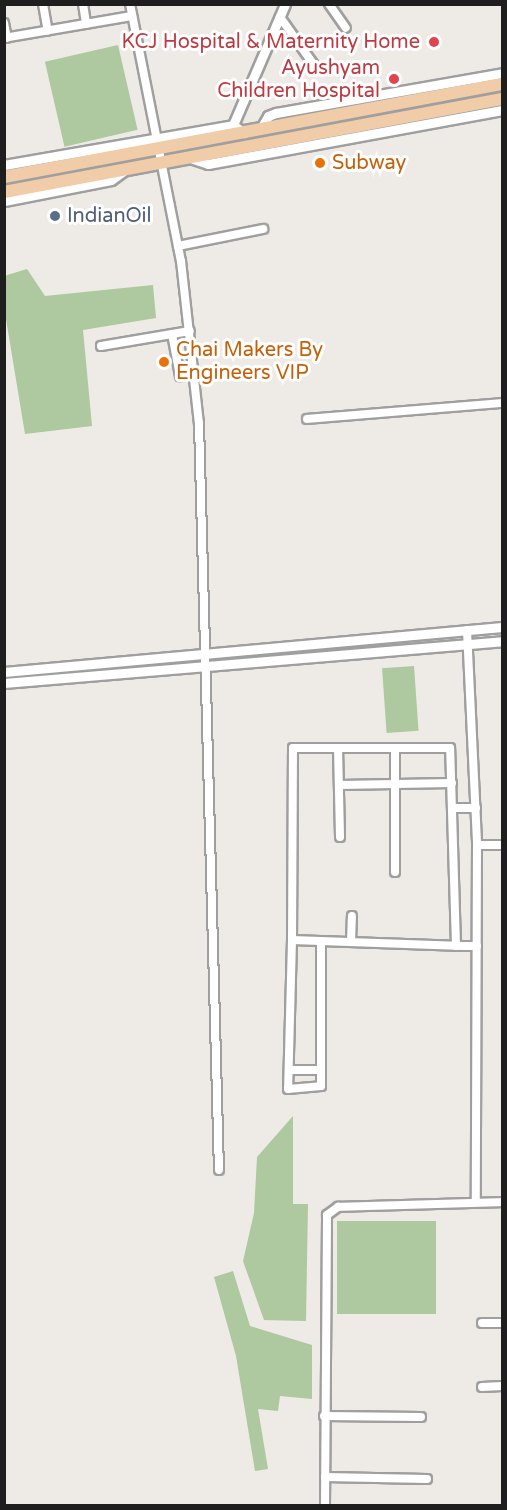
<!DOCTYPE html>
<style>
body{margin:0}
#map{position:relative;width:507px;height:1510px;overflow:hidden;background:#eeeae5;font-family:"Varela Round",sans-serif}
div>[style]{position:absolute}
.forest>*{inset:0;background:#aec89f;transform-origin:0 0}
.roads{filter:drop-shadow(2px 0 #9f9f9f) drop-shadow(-2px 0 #9f9f9f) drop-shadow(0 2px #9f9f9f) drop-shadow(0 -2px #9f9f9f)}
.minor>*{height:8px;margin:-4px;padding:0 4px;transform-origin:4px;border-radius:4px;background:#fff}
.tertiary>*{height:9px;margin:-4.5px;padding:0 4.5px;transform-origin:4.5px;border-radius:4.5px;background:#fff}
.primary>*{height:12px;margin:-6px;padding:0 6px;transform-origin:6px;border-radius:6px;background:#f0cca8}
.dots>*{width:16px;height:16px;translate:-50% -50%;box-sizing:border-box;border:3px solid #fff;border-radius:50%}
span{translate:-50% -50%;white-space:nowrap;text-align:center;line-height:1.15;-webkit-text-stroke:6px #fff;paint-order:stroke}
.health-label{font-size:20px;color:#be3a42}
.right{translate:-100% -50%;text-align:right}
.food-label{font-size:20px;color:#c56008}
.left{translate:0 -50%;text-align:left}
.service-label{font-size:20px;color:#4e5e75}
.frame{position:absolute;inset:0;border:6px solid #1e1e1e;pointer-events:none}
</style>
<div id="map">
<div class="forest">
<div style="left:118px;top:45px;width:87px;height:75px;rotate:77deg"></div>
<div style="clip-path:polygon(27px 269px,45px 296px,153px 285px,156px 318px,83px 330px,92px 426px,25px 434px,5px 313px,4px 276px)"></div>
<div style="left:414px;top:666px;width:65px;height:32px;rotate:86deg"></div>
<div style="clip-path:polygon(293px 1116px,293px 1204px,308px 1204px,306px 1321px,264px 1320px,243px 1261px,254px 1213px,257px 1157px)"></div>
<div style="left:337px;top:1221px;width:99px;height:93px"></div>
<div style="clip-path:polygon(233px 1271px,250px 1326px,312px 1345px,312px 1399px,280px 1396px,278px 1411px,258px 1409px,268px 1469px,255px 1471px,236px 1356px,214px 1277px)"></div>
</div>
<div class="roads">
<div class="minor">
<div style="left:43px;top:4px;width:27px;rotate:80deg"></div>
<div style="left:83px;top:4px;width:20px;rotate:81deg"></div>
<div style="left:130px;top:4px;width:262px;rotate:78.8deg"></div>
<div style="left:181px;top:261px;width:163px;rotate:83.7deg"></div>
<div style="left:199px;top:423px;width:747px;rotate:88.47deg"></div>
<div style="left:329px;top:4px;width:29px;rotate:55deg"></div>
<div style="left:280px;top:17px;width:59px;rotate:54.7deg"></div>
<div style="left:4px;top:23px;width:15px;rotate:79deg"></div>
<div style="left:4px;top:38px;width:130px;rotate:-9.8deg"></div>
<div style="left:178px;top:246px;width:87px;rotate:-11.3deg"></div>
<div style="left:172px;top:334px;width:43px;rotate:79.2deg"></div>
<div style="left:101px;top:346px;width:90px;rotate:-9.6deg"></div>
<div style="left:307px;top:419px;width:196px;rotate:-4.7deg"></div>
<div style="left:467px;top:630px;width:215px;rotate:87.3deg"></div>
<div style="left:477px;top:845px;width:357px;rotate:90.2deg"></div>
<div style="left:338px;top:748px;width:89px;rotate:88.7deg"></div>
<div style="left:339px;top:785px;width:113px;rotate:-1deg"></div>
<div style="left:452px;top:808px;width:24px"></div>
<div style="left:477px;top:845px;width:25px"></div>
<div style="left:395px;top:872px;width:123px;rotate:-90deg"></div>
<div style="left:292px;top:940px;width:149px;rotate:91.5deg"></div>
<div style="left:288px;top:1089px;width:33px;rotate:-5deg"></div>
<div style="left:321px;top:1086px;width:145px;rotate:-90deg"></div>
<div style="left:351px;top:942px;width:26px;rotate:-88deg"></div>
<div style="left:456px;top:946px;width:198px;rotate:-91.7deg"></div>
<div style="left:450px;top:748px;width:157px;rotate:180deg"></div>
<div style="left:293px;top:748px;width:192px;rotate:90.3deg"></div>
<div style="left:292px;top:940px;width:171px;rotate:2deg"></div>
<div style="left:463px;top:946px;width:14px"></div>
<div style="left:289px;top:1070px;width:32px"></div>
<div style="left:482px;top:1323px;width:20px"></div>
<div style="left:482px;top:1387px;width:20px;rotate:-3deg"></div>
<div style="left:324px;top:1416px;width:97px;rotate:0.6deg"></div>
<div style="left:325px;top:1477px;width:102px;rotate:1.1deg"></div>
<div style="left:325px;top:1506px;width:291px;rotate:-89.6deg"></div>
<div style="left:327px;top:1215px;width:14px;rotate:-36deg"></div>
<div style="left:338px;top:1207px;width:164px;rotate:-1.7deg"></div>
</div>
<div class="tertiary">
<div style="left:233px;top:125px;width:132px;rotate:-66.7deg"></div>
<div style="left:260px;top:130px;width:16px;rotate:-60deg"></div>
<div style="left:268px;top:116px;width:9px;rotate:-21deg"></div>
<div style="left:276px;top:113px;width:230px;rotate:-10deg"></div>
<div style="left:190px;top:158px;width:19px;rotate:18deg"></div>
<div style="left:208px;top:164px;width:299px;rotate:-10.4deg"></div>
<div style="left:4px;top:165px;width:232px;rotate:-9.9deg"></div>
<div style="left:233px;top:125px;width:14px;rotate:36deg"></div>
<div style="left:4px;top:201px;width:109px;rotate:-11.1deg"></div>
<div style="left:111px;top:180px;width:17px;rotate:-36deg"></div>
<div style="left:4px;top:672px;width:500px;rotate:-5.16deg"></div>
<div style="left:4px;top:683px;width:500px;rotate:-4.8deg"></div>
</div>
<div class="primary">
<div style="left:4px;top:177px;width:507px;rotate:-10.58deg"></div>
<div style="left:4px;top:192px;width:507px;rotate:-10.58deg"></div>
</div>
</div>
<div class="dots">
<div style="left:434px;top:42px;background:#e0444e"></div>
<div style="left:394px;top:79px;background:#e0444e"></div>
<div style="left:320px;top:163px;background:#e8710a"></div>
<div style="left:55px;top:216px;background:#5c6f8a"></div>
<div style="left:164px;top:362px;background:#e8710a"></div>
</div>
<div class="health-label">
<span class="right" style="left:420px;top:42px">KCJ Hospital &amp; Maternity Home</span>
<span class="right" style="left:380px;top:80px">Ayushyam<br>Children Hospital</span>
</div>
<div class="food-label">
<span class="left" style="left:332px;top:163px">Subway</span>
<span class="left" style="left:176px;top:362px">Chai Makers By<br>Engineers VIP</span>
</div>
<div class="service-label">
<span class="left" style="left:67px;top:216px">IndianOil</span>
</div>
<div class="frame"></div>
</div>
